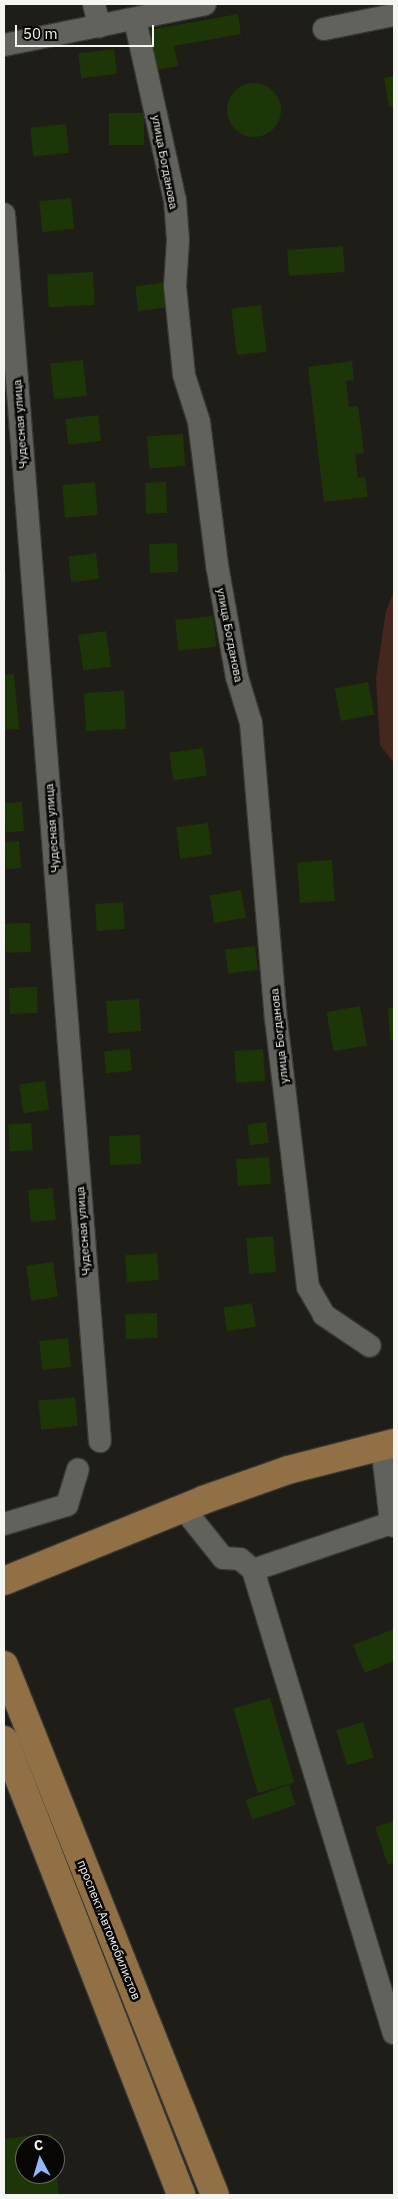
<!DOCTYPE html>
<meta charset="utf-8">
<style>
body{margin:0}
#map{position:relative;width:398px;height:2199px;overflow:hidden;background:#1e1d18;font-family:"IBM Plex Sans",sans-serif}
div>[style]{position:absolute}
.green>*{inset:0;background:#46271f}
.building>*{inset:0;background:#1d3607;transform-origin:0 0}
.round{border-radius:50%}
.roads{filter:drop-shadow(1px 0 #373733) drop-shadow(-1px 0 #373733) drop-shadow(0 1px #373733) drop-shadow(0 -1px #373733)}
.minor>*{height:22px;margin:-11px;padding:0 11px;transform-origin:11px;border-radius:11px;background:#62625c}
.primary>*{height:28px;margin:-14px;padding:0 14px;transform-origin:14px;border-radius:14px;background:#917046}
span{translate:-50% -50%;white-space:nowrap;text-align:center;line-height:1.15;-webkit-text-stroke:5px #080706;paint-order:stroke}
.street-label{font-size:12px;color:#f5f5f1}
.frame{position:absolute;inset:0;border:5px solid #f5f5f1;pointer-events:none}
.north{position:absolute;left:15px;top:2134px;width:50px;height:50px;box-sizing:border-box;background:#080706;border:1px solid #676664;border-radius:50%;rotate:354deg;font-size:14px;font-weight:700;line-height:20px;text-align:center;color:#f5f5f1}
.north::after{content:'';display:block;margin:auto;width:18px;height:22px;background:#94b7fd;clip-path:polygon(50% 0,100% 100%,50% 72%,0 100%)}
.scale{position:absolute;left:15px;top:25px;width:139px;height:22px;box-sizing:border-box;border:2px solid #f5f5f1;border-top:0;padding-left:6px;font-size:15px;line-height:18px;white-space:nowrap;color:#f5f5f1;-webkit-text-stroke:4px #080706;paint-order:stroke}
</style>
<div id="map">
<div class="green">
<div style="clip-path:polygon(394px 591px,394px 763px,380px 745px,376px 678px,386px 611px)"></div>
</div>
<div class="building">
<div style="clip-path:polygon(238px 14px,241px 34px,174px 46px,178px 66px,156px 70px,149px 30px)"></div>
<div style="left:114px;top:49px;width:25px;height:36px;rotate:83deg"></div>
<div style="clip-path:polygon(394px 76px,394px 106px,389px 107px,384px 78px)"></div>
<div class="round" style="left:227px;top:83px;width:54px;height:54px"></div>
<div style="left:144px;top:113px;width:32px;height:35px;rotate:90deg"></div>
<div style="left:66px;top:124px;width:29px;height:36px;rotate:84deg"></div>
<div style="left:71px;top:198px;width:31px;height:32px;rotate:84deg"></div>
<div style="left:343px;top:246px;width:26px;height:56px;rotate:86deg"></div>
<div style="left:93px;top:272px;width:33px;height:46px;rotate:87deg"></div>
<div style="left:169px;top:282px;width:25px;height:34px;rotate:83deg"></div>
<div style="left:261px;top:305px;width:47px;height:30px;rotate:83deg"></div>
<div style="left:83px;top:360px;width:36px;height:33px;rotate:84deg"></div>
<div style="clip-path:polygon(352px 361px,354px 380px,346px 381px,349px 407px,358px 406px,364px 453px,355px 454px,358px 478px,365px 477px,368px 497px,324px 502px,308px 367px)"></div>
<div style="left:98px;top:415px;width:26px;height:33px;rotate:83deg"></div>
<div style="left:183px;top:434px;width:32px;height:36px;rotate:86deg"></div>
<div style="left:95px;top:482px;width:33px;height:33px;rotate:85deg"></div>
<div style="left:166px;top:482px;width:31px;height:21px;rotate:88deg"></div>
<div style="left:177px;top:543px;width:29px;height:28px;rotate:88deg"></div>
<div style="left:96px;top:553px;width:26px;height:28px;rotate:83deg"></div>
<div style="left:4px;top:573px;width:2px;height:25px"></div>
<div style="left:213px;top:616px;width:31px;height:38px;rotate:84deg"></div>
<div style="left:106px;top:631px;width:36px;height:28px;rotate:82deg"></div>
<div style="clip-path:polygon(14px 674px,19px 729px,4px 730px,4px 675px)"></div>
<div style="left:368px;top:682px;width:33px;height:34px;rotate:79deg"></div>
<div style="left:124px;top:691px;width:38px;height:40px;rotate:87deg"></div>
<div style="left:203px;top:748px;width:28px;height:34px;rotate:82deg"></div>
<div style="left:22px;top:802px;width:29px;height:18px;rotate:86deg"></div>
<div style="left:208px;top:823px;width:32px;height:32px;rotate:83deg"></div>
<div style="left:19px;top:841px;width:27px;height:15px;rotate:86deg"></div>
<div style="left:332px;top:860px;width:41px;height:35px;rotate:86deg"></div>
<div style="left:241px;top:890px;width:28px;height:32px;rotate:80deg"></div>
<div style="left:123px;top:902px;width:27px;height:28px;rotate:86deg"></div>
<div style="left:30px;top:923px;width:29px;height:25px;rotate:88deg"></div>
<div style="left:255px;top:946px;width:24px;height:30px;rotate:83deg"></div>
<div style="left:37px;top:987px;width:26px;height:28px;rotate:88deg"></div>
<div style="left:139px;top:999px;width:32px;height:33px;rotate:86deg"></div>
<div style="left:360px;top:1006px;width:40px;height:34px;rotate:80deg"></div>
<div style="clip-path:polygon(388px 1008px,394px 1008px,394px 1039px,390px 1040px)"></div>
<div style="left:130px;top:1049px;width:22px;height:26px;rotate:85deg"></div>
<div style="left:263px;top:1049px;width:32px;height:29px;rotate:86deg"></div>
<div style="left:45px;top:1081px;width:29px;height:26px;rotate:82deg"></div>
<div style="left:266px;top:1122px;width:21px;height:19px;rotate:82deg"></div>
<div style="left:31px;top:1123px;width:27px;height:23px;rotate:86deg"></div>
<div style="left:140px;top:1135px;width:29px;height:31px;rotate:88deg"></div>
<div style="left:269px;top:1157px;width:27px;height:33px;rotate:86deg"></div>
<div style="left:53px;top:1188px;width:32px;height:25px;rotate:85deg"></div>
<div style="left:273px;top:1236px;width:36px;height:27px;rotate:85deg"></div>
<div style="left:157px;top:1253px;width:27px;height:32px;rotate:86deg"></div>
<div style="left:53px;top:1262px;width:35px;height:27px;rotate:82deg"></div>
<div style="left:252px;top:1303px;width:24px;height:29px;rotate:81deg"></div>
<div style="left:157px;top:1313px;width:25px;height:32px;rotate:88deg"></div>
<div style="left:68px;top:1338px;width:29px;height:29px;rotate:84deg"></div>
<div style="left:75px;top:1397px;width:29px;height:37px;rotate:84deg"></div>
<div style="clip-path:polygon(394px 1629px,394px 1661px,365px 1673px,353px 1645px)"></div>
<div style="left:270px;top:1698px;width:88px;height:38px;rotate:74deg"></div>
<div style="left:363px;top:1722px;width:37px;height:28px;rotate:73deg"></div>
<div style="left:289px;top:1785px;width:21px;height:46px;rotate:71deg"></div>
<div style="clip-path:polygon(394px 1821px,394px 1862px,388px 1865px,375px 1827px)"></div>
<div style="clip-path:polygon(52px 2133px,53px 2144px,25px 2144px,25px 2174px,55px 2174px,56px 2169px,59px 2195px,4px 2195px,4px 2139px)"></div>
</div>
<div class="roads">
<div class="minor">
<div style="left:94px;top:4px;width:23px;rotate:77deg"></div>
<div style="left:135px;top:20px;width:184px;rotate:77.5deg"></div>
<div style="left:175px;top:200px;width:40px;rotate:85.7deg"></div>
<div style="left:178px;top:240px;width:46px;rotate:93.7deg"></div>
<div style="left:175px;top:286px;width:89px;rotate:84.2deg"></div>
<div style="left:184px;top:375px;width:49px;rotate:72.3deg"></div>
<div style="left:199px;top:422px;width:144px;rotate:82.8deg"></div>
<div style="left:217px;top:565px;width:114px;rotate:79.9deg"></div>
<div style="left:237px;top:677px;width:48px;rotate:73.1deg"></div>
<div style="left:251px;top:723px;width:297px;rotate:85.2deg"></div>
<div style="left:276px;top:1019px;width:270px;rotate:83.2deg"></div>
<div style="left:308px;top:1287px;width:32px;rotate:60deg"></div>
<div style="left:324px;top:1315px;width:55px;rotate:34deg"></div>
<div style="left:324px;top:29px;width:71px;rotate:-11.3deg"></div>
<div style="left:4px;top:45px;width:205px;rotate:-11.5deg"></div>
<div style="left:4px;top:214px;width:1231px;rotate:85.53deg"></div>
<div style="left:382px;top:1446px;width:78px;rotate:83.3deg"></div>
<div style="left:391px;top:1523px;width:4px;rotate:-34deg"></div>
<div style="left:183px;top:1508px;width:64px;rotate:51.3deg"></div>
<div style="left:223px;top:1558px;width:17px;rotate:3deg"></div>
<div style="left:240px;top:1559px;width:17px;rotate:40deg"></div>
<div style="left:4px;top:1524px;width:66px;rotate:-16.8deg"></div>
<div style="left:67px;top:1505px;width:37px;rotate:-73deg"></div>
<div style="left:394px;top:1526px;width:4px;rotate:-135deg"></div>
<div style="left:391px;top:1523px;width:146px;rotate:161.2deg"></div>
<div style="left:253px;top:1570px;width:484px;rotate:73.1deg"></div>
</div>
<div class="primary">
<div style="left:4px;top:1581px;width:215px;rotate:-22.1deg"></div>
<div style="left:203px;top:1500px;width:90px;rotate:-19.4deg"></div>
<div style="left:288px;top:1470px;width:109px;rotate:-14.3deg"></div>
<div style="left:4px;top:1665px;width:570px;rotate:68.29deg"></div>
<div style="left:4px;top:1740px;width:488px;rotate:68.7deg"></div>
</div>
</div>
<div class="street-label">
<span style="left:165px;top:162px;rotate:79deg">улица Богданова</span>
<span style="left:20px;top:424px;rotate:-94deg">Чудесная улица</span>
<span style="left:230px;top:635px;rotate:79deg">улица Богданова</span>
<span style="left:52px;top:828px;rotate:-94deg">Чудесная улица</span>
<span style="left:279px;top:1036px;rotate:-96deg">улица Богданова</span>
<span style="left:83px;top:1231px;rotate:-94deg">Чудесная улица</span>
<span style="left:109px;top:1930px;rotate:68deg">проспект Автомобилистов</span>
</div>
<div class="frame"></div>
<div class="north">С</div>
<div class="scale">50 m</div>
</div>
